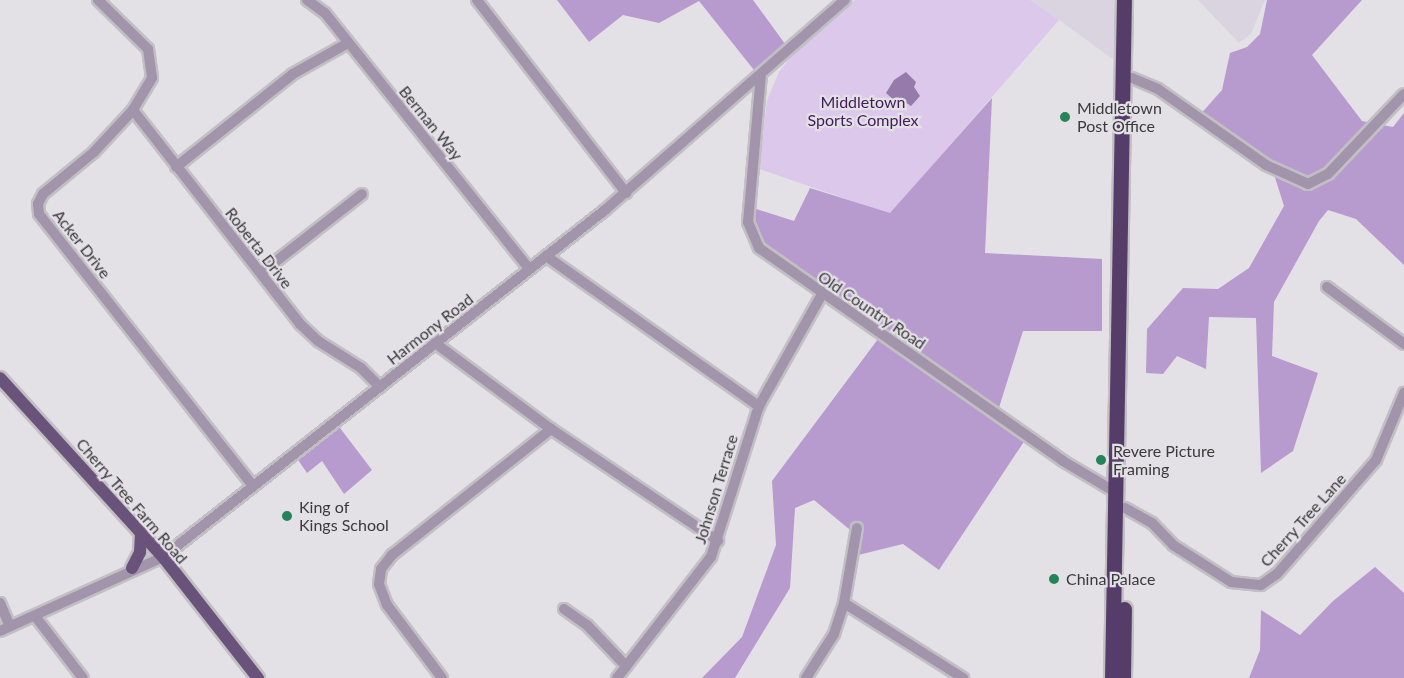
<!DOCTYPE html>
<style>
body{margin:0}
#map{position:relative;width:1404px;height:678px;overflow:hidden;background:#e4e1e6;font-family:Lato,sans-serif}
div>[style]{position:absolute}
.built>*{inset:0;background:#dad4e0}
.green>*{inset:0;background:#dbc8ea}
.forest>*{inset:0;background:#b79ace}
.water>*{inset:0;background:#967aac}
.roads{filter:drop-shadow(2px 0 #c2bfc4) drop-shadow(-2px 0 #c2bfc4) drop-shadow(0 2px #c2bfc4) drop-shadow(0 -2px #c2bfc4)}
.minor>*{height:10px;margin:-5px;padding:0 5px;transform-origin:5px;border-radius:5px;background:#a194ab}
.major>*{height:12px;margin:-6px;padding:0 6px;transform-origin:6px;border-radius:6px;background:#6a537b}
.highway>*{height:15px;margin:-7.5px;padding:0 7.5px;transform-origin:7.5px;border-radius:7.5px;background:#563c69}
.dots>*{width:16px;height:16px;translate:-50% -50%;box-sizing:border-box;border:3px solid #e4e1e6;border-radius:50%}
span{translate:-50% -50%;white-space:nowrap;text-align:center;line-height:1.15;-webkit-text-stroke:4.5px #e4e1e6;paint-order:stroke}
.park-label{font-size:16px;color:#411b59}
.poi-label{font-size:16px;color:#3a393b}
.left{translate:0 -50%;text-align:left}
.street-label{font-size:16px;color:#3a393b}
</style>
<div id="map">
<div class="built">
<div style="clip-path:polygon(1030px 0,1115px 0,1114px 60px,1059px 20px)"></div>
<div style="clip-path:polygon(1198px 0,1265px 0,1251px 34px,1239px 43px)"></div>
</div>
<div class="green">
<div style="clip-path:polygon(855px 0,1030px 0,1059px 20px,890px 214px,759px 169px,767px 100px,779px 72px,794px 53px)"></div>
</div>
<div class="forest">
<div style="clip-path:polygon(557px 0,753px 0,788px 48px,758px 75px,699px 1px,659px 23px,623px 15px,589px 42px)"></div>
<div style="clip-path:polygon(1267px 0,1362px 0,1312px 55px,1362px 121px,1393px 127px,1404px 113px,1404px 265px,1356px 219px,1328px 210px,1319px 221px,1274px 302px,1272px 356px,1318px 373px,1293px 451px,1261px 473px,1256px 318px,1209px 317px,1206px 369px,1177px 356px,1163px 374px,1146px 373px,1147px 329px,1183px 288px,1218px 289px,1249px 268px,1284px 206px,1273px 171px,1198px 117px,1222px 90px,1230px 53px,1247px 47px,1260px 34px)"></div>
<div style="clip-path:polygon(992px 98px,985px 253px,1102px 259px,1102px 331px,1023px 331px,997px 414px,1027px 437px,939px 570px,903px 544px,850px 557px,849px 529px,814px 500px,795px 508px,790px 588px,735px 678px,702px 678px,742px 637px,776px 545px,772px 481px,881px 335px,748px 235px,747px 206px,794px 221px,810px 188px,890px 213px)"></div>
<div style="clip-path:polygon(337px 424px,372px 470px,344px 494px,322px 461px,307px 473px,296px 457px)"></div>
<div style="clip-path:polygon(1375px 567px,1404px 593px,1404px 678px,1249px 678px,1260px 650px,1261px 610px,1300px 635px,1333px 601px)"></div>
</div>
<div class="water">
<div style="clip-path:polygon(906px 72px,916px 82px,914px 87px,920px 96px,911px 106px,902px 100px,897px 103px,886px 93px,894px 80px)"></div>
</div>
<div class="roads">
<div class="minor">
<div style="left:98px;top:0;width:70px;rotate:44.4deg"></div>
<div style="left:148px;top:49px;width:29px;rotate:82deg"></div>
<div style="left:152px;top:78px;width:37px;rotate:121deg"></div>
<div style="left:133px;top:110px;width:57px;rotate:132.9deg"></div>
<div style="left:94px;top:152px;width:66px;rotate:140.5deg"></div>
<div style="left:43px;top:194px;width:11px;rotate:117deg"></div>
<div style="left:38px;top:204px;width:10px;rotate:84deg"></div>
<div style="left:39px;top:214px;width:346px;rotate:51.8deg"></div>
<div style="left:307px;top:0;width:22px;rotate:36deg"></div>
<div style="left:325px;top:13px;width:327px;rotate:51.4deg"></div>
<div style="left:477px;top:0;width:244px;rotate:52.3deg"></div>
<div style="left:761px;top:74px;width:149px;rotate:95deg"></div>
<div style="left:748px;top:222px;width:28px;rotate:67deg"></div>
<div style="left:759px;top:248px;width:371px;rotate:35deg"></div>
<div style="left:1063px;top:461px;width:63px;rotate:30.7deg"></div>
<div style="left:1132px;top:78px;width:28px;rotate:23deg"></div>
<div style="left:1158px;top:89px;width:132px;rotate:35.1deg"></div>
<div style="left:1266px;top:165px;width:46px;rotate:24.3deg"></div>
<div style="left:1308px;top:184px;width:22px;rotate:-27deg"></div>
<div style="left:1328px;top:174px;width:110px;rotate:-46.5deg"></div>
<div style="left:133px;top:110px;width:271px;rotate:52deg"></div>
<div style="left:300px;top:324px;width:25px;rotate:43deg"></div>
<div style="left:318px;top:341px;width:51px;rotate:32.1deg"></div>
<div style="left:361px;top:368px;width:27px;rotate:45deg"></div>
<div style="left:176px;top:167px;width:149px;rotate:-38.5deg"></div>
<div style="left:293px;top:74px;width:63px;rotate:-29.4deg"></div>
<div style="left:546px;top:256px;width:261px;rotate:35.2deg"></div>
<div style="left:261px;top:273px;width:128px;rotate:-38deg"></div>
<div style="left:1327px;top:287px;width:96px;rotate:36.5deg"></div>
<div style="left:435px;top:343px;width:144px;rotate:36.6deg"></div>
<div style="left:551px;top:429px;width:201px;rotate:33.8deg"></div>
<div style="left:1125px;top:508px;width:31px;rotate:29deg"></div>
<div style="left:1152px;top:523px;width:30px;rotate:46deg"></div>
<div style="left:1173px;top:545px;width:69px;rotate:32.5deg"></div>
<div style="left:1231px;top:582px;width:30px;rotate:6deg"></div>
<div style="left:1261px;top:585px;width:19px;rotate:-35deg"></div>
<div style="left:1277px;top:574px;width:151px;rotate:-49deg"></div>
<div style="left:1376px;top:460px;width:73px;rotate:-67.3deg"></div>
<div style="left:0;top:603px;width:25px;rotate:67deg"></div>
<div style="left:844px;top:603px;width:141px;rotate:32.2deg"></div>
<div style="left:564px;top:609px;width:28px;rotate:35deg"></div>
<div style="left:587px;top:625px;width:57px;rotate:46.4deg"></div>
<div style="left:35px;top:616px;width:78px;rotate:52.3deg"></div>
<div style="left:0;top:631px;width:179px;rotate:-24.4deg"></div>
<div style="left:163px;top:557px;width:562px;rotate:-38.13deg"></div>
<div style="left:605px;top:210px;width:319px;rotate:-41.2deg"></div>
<div style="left:442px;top:678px;width:91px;rotate:-127deg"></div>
<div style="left:387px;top:605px;width:22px;rotate:-111deg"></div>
<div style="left:379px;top:584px;width:15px;rotate:-82deg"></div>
<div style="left:381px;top:569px;width:18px;rotate:-52deg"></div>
<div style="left:392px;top:555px;width:203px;rotate:-38.4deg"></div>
<div style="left:617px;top:678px;width:153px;rotate:-52.2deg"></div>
<div style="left:711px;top:557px;width:158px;rotate:-72.4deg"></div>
<div style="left:759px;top:406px;width:129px;rotate:-60.6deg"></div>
<div style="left:806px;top:678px;width:52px;rotate:-57.5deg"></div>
<div style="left:834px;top:634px;width:33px;rotate:-72deg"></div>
<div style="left:844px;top:603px;width:76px;rotate:-80.2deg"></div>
</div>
<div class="major">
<div style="left:0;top:378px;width:242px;rotate:47.7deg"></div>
<div style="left:163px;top:557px;width:154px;rotate:51.9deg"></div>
<div style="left:132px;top:568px;width:18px;rotate:-63deg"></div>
<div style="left:140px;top:552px;width:20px;rotate:-87deg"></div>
</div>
<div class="highway">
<div style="left:1112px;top:678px;width:678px;rotate:-88.99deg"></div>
<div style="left:1123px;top:678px;width:69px;rotate:-89.2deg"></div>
</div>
</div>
<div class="dots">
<div style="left:1065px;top:117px;background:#25835a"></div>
<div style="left:1101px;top:460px;background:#25835a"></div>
<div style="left:287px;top:516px;background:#25835a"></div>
<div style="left:1054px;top:579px;background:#25835a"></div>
</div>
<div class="park-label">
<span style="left:863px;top:111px">Middletown<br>Sports Complex</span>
</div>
<div class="poi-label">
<span class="left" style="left:1077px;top:117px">Middletown<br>Post Office</span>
<span class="left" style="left:1113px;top:460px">Revere Picture<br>Framing</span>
<span class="left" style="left:299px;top:516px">King of<br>Kings School</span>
<span class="left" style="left:1066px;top:579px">China Palace</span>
</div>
<div class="street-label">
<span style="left:431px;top:123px;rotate:51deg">Berman Way</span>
<span style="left:82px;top:244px;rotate:52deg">Acker Drive</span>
<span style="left:259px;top:248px;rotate:52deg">Roberta Drive</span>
<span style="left:872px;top:310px;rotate:34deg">Old Country Road</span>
<span style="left:430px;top:329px;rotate:-38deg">Harmony Road</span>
<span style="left:716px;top:489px;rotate:-73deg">Johnson Terrace</span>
<span style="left:132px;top:501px;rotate:49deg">Cherry Tree Farm Road</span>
<span style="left:1303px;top:520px;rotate:-48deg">Cherry Tree Lane</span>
</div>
</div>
